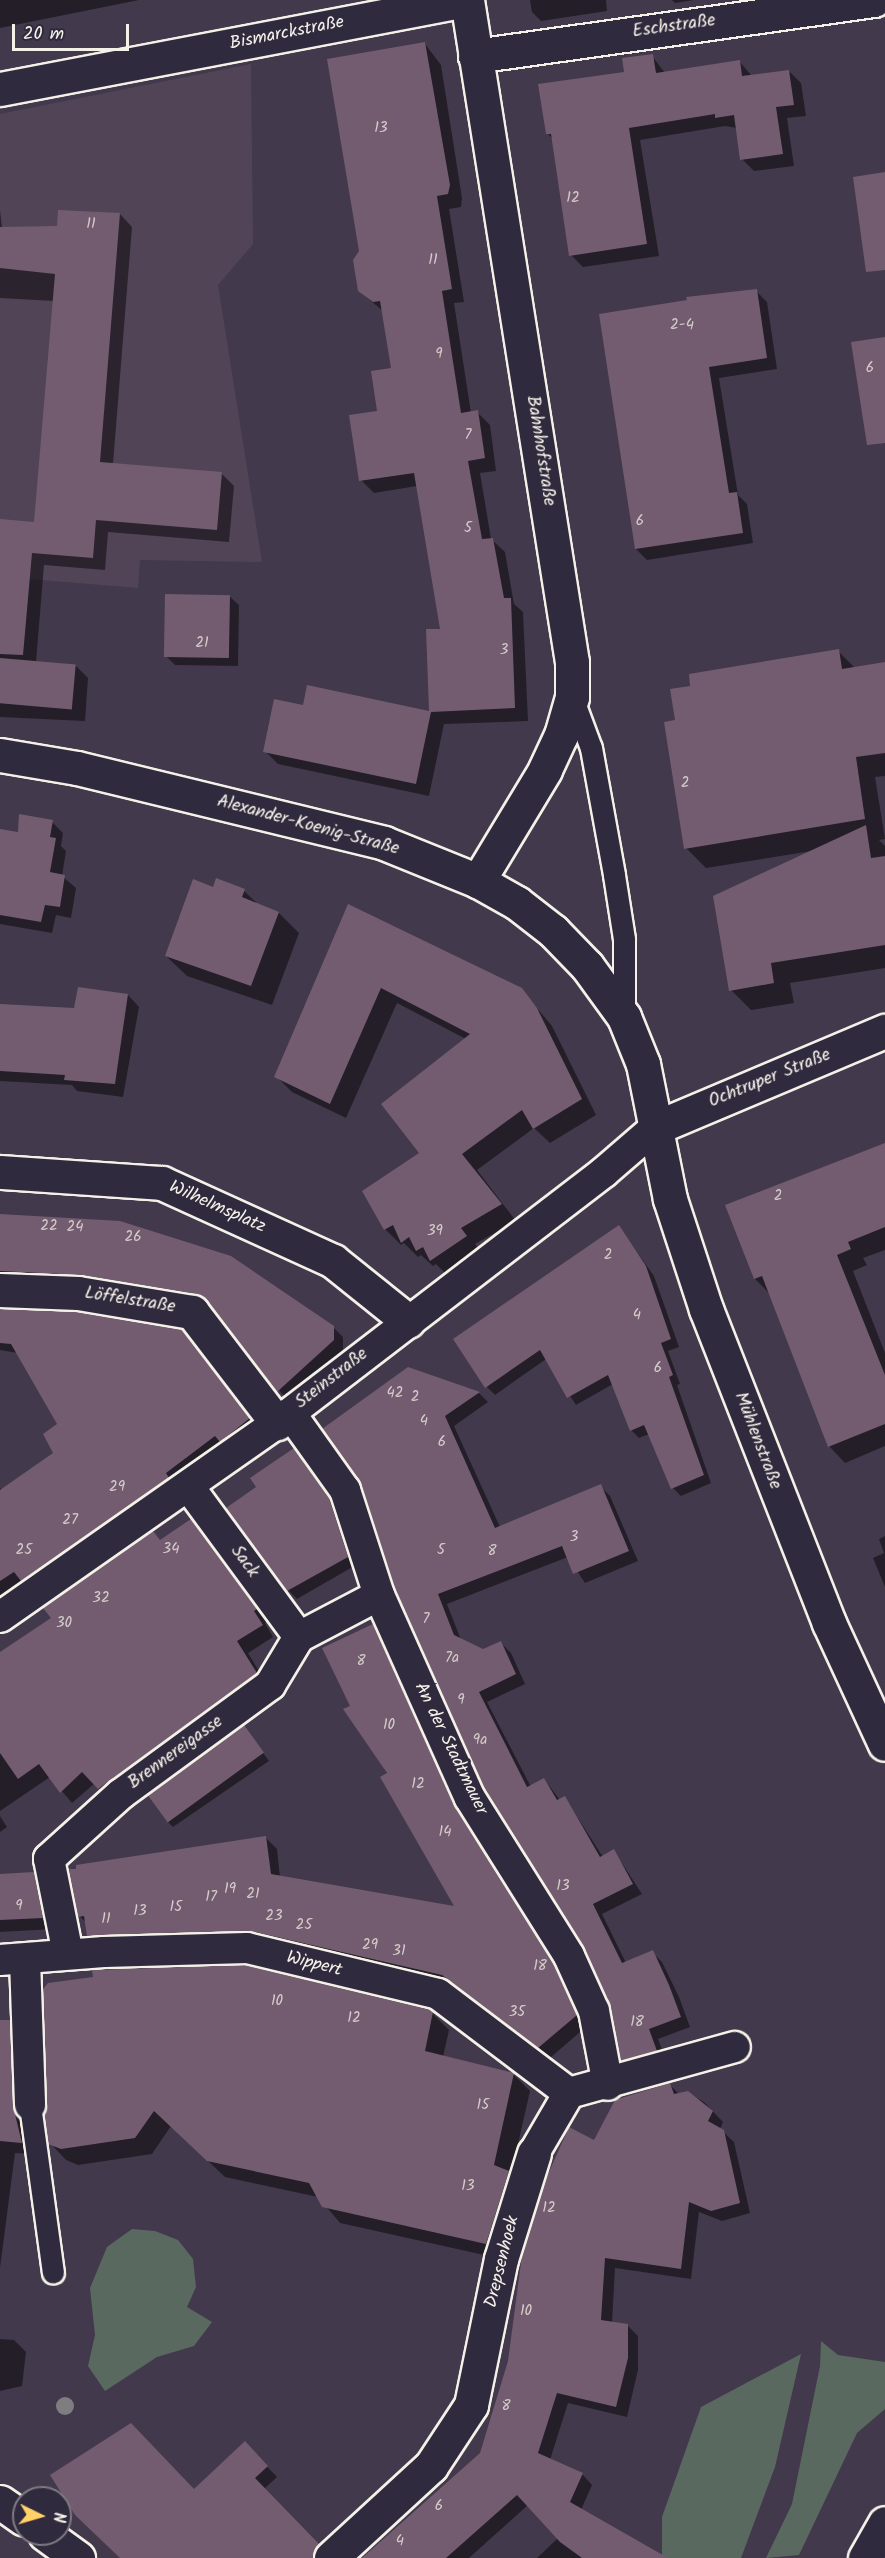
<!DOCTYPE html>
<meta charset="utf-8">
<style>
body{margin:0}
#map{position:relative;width:885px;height:2558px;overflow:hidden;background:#43394c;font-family:Kalam,sans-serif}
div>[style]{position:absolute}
.built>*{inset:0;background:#514457}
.green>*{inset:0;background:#5a6960}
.shadow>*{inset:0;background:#0007}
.building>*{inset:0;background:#735c70;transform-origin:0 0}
.roads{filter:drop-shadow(2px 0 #f4f1e8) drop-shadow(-2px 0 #f4f1e8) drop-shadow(0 2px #f4f1e8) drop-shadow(0 -2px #f4f1e8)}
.service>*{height:21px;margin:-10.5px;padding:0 10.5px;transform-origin:10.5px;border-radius:10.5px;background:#2f2a3d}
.pedestrian>*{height:30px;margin:-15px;padding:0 15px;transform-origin:15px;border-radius:15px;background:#2f2a3d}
.minor>*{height:33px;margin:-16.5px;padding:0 16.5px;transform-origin:16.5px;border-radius:16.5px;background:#2f2a3d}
.secondary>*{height:33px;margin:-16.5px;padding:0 16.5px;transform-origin:16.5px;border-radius:16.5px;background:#2f2a3d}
.trees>*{width:18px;height:18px;margin:-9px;border-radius:50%;background:#7e7d80}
span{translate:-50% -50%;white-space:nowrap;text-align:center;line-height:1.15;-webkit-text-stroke:6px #2f2a3d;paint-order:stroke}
.number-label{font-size:15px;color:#d4ccca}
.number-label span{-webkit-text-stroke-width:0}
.street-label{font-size:18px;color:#f4f1e8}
.north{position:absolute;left:12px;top:2486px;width:60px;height:60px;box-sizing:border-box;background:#2f2a3d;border:2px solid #7e7a81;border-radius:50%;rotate:95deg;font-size:16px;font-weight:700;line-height:24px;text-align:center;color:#f4f1e8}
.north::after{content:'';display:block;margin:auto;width:21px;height:27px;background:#ffd166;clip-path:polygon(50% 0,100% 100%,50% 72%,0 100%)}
.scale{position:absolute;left:12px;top:24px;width:117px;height:27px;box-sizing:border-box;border:3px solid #f4f1e8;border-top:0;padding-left:8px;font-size:18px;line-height:21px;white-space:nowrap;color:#f4f1e8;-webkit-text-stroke:4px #2f2a3d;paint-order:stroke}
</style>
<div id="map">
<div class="built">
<div style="clip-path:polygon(251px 64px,253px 244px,218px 285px,262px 562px,140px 560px,138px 588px,29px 579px,0 519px,0 114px)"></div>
</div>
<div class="green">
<div style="clip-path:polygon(132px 2229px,155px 2231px,178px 2240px,193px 2259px,196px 2287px,187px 2307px,212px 2322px,194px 2346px,157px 2357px,105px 2391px,88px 2366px,95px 2335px,90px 2288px,107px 2247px)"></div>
<div style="clip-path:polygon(821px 2341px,838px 2355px,885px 2362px,885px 2409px,857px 2433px,799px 2555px,766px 2558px,792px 2504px,820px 2366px)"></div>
<div style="clip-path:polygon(801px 2354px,775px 2467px,741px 2558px,662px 2558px,662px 2517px,701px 2407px)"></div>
</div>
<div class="shadow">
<div style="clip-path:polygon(0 0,139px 0,0 28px)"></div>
<div style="clip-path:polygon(530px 0,606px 0,607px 11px,541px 21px,532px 12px)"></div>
<div style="clip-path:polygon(672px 0,694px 0,675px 3px)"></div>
<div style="clip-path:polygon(425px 44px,441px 65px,462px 198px,461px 207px,449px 209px,464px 302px,454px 303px,471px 413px,477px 412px,490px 425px,496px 471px,480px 473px,491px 539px,505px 552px,514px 604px,523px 612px,528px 721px,444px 724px,429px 796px,278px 764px,265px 751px,304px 707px,308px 687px,431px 713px,427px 631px,442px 630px,417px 486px,374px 493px,361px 480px,392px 369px,383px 311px,359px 291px,361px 251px)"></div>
<div style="clip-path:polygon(652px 56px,665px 73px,740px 62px,752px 76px,789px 71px,801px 83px,806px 116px,787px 118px,794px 166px,754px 171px,742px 159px,737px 128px,725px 126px,640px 140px,659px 256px,583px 267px,571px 255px,553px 139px,548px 134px)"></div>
<div style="clip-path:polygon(0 210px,2px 228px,58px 228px,120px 214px,132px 227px,113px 464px,221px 473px,234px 486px,229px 542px,108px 532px,105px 570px,44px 565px,36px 662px,75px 665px,88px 678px,85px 721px,0 717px,0 521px,35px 524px,54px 301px,0 298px)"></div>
<div style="clip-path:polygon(756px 291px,767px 302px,777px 369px,719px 378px,738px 495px,747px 504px,753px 543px,647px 560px,636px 549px,601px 316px)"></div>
<div style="clip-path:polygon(229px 596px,239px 605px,238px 666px,175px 665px,166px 656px)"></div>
<div style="clip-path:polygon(838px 651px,855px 668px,885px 663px,885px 776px,875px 777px,885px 839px,879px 840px,885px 846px,885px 968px,790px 983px,794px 1003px,751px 1010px,731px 990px,812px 851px,706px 868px,686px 848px,677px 721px,692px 687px)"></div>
<div style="clip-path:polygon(52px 822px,63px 833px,61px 846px,66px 851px,62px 876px,76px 888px,71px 918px,56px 915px,52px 933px,0 924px,0 831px,19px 834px)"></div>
<div style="clip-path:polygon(214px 889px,244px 891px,259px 905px,279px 913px,299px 933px,272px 1005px,187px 976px,166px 956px)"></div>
<div style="clip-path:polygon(349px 906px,521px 989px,552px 1026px,596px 1115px,550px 1143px,534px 1128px,477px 1170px,516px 1221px,475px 1244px,482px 1253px,447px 1275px,436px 1264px,433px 1266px,421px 1255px,418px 1257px,404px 1243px,401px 1245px,385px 1229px,422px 1153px,466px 1039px,397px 1003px,346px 1118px,292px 1092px,276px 1076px)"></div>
<div style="clip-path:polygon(128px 995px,139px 1007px,123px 1097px,77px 1091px,72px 1085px,0 1081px,0 1005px,75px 1010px)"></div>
<div style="clip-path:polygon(885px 1145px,885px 1250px,863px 1258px,867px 1265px,853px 1271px,885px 1353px,885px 1446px,845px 1463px,829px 1446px,770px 1294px,755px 1279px)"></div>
<div style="clip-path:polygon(0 1216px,119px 1222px,333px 1327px,343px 1337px,343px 1350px,288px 1401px,207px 1303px,90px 1283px,0 1284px)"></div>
<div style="clip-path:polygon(619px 1227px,654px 1276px,679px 1347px,668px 1351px,680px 1384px,677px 1385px,711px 1483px,681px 1496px,673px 1488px,649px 1434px,639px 1438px,631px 1430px,613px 1384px,576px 1405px,546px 1359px,495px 1395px,487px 1387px)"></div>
<div style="clip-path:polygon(0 1310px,181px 1331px,258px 1429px,32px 1590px,23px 1582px,0 1597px,0 1488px,2px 1490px,55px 1454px,59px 1425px,18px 1353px,0 1350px)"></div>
<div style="clip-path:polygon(409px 1368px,479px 1393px,488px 1402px,454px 1426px,500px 1527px,600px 1486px,610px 1496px,638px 1561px,585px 1583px,568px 1557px,447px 1604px,461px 1640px,483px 1650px,501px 1643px,511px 1653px,525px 1684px,487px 1702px,531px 1787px,544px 1779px,560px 1800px,565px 1798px,603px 1857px,614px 1851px,642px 1894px,602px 1914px,626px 1963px,652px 1952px,662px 1962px,679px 1997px,690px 2027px,658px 2039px,666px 2060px,632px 2070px,622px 2060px,611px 2004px,586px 1948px,397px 1588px)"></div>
<div style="clip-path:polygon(294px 1450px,338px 1508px,356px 1565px,297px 1599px,288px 1590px,259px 1487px)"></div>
<div style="clip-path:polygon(191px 1521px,268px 1621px,265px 1623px,273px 1637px,248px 1653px,268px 1686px,111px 1800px,95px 1783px,72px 1803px,50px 1777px,0 1811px,0 1655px)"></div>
<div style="clip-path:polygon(885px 1536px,885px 1587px,873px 1558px,884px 1553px,879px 1539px)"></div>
<div style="clip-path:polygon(373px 1626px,384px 1637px,465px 1818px,564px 1977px,587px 2026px,550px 2058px,454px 1985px,263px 1941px,99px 1946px,88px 1935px,86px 1922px,79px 1916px,266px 1838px,277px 1849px,280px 1877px,456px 1908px,352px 1706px)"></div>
<div style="clip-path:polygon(244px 1727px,269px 1761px,173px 1827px,166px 1820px)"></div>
<div style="clip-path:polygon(0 1816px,7px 1827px,0 1832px)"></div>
<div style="clip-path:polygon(33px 1873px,45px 1885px,54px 1929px,0 1932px,0 1875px)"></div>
<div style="clip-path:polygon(432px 2013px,449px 2030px,443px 2057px,514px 2075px,530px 2091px,511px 2175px,502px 2259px,340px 2223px,318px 2197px,225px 2177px,171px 2126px,152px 2154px,78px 2165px,66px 2160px,50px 2143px)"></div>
<div style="clip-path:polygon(9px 2021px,21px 2034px,33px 2154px,15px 2153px,0 2268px,0 2022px)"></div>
<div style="clip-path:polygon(670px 2085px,679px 2094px,688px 2093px,704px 2102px,723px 2122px,720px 2129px,734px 2142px,750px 2213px,722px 2221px,699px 2212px,691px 2279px,615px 2268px,612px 2323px,627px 2325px,638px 2336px,638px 2370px,627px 2417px,568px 2403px,550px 2460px,582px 2474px,592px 2485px,581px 2510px,655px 2558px,537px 2558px,558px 2538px,528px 2505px,469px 2558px,364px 2558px,482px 2454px,594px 2142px)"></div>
<div style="clip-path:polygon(0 2339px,14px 2340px,26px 2352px,22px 2386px,0 2391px)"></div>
<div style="clip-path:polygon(245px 2444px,277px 2477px,264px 2489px,326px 2553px,322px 2558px,123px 2558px)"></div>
</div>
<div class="building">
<div style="clip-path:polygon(425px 42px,450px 185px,448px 194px,437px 196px,452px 289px,442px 291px,461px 413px,478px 410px,485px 458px,468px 461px,482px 539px,493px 538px,504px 598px,511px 598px,515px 708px,431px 712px,416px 784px,263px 752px,274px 699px,303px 705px,307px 685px,429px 711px,426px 629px,440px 629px,414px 473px,359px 481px,349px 415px,377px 411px,371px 371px,391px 368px,380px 301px,373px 302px,358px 291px,353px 260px,359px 251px,327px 59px)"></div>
<div style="clip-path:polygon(653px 54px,656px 73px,740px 60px,742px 76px,789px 70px,794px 105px,776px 107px,783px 154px,740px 160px,734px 115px,715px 118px,715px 114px,629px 128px,647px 244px,569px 256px,551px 134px,546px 134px,538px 84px,624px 72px,622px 58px)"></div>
<div style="clip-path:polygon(885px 172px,885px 270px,866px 272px,853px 177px)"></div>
<div style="clip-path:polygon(58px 210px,120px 213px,100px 462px,222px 472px,217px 530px,96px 520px,93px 558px,32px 553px,23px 655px,0 654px,0 519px,34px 522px,55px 274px,0 268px,0 227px,57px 226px)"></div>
<div style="clip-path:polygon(757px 289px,767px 358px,709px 367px,729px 493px,737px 492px,743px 533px,635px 549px,599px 314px,687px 300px,686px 297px)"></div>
<div style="clip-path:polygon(885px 337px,885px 443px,867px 445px,851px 342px)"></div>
<div style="left:165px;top:594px;width:65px;height:63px;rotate:1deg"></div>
<div style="clip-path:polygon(839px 649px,842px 669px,885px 662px,885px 753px,856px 757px,865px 819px,684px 849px,664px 722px,675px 720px,670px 689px,690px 686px,689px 674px)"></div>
<div style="left:0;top:658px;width:76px;height:45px;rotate:5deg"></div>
<div style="clip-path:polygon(19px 814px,53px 820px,50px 837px,56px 838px,50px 872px,65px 875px,60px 907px,45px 905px,41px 922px,0 915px,0 829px,18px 832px)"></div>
<div style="clip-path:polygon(866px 825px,871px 858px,885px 856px,885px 945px,771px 963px,774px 983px,729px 991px,713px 896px)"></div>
<div style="clip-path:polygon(216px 878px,245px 889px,242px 897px,279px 912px,251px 986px,165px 956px,193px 879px,213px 887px)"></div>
<div style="clip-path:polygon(348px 904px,522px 988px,537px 1008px,582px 1099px,533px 1129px,522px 1110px,462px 1154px,502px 1204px,461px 1228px,467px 1236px,430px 1261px,423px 1247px,416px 1251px,409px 1237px,401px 1243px,393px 1225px,384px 1230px,362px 1191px,419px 1153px,381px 1104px,470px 1034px,381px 988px,330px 1104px,274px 1077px)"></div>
<div style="clip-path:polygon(78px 987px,128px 994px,115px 1084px,64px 1080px,65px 1075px,0 1071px,0 1004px,74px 1008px)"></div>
<div style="clip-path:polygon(885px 1143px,885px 1227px,848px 1242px,851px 1249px,837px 1255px,885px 1375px,885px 1424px,828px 1447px,762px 1276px,754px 1279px,725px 1205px)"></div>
<div style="clip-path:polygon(0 1214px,120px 1221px,231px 1256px,334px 1326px,334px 1340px,277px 1392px,207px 1301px,196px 1294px,81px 1275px,0 1271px)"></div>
<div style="clip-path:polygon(619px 1225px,646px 1266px,671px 1339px,661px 1343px,673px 1375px,669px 1377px,704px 1475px,671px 1489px,644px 1425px,630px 1431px,608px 1375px,567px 1398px,540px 1350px,485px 1388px,453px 1339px)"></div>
<div style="clip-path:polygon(0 1309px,76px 1312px,182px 1329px,250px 1418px,220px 1442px,215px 1436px,166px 1473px,169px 1478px,21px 1581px,14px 1572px,0 1581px,0 1490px,53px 1453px,43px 1434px,57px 1424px,11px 1344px,0 1343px)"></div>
<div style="clip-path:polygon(408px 1367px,480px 1392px,445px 1416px,495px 1528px,601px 1484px,629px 1551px,573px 1574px,562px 1546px,438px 1594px,454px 1635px,483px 1649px,501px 1641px,516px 1674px,479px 1692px,527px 1787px,544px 1778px,557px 1800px,565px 1796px,600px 1857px,614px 1849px,633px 1884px,593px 1904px,622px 1963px,653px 1950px,669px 1985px,681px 2017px,649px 2029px,657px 2051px,621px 2061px,610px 2004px,585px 1949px,485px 1790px,395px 1589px,361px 1484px,322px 1429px)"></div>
<div style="clip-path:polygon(294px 1448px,329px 1498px,348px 1557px,287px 1591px,226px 1508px,256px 1487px,250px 1478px)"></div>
<div style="clip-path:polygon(191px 1519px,257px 1609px,254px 1611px,263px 1625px,237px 1641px,257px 1673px,98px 1789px,82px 1772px,60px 1793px,39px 1764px,18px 1779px,0 1753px,0 1652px,51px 1618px,43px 1608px,153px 1531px,160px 1540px)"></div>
<div style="clip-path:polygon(373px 1624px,454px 1805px,554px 1964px,577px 2015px,538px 2048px,442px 1975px,251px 1931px,87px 1936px,84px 1916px,78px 1917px,69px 1869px,76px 1869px,76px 1865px,266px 1836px,271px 1874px,454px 1906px,380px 1777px,387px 1773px,343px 1709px,350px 1706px,322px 1648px)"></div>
<div style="left:244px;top:1725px;width:34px;height:119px;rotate:54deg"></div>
<div style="clip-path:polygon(34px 1872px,43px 1918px,0 1920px,0 1874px)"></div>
<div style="clip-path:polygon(245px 1965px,430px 2010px,433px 2012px,425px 2051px,514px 2073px,494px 2165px,509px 2171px,486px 2244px,322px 2207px,309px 2183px,207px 2161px,154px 2111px,135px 2138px,61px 2149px,48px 2144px,44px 2114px,47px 2104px,43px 1989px,48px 1983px,93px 1977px,92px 1970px)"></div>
<div style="clip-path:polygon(0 2020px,10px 2020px,13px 2106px,22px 2143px,0 2141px)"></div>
<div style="clip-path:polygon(670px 2083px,674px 2094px,688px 2091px,713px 2111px,708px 2121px,724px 2130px,740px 2203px,711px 2211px,689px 2202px,681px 2269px,605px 2258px,601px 2320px,628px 2324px,628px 2358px,616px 2407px,557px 2393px,538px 2453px,583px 2473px,570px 2502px,668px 2558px,582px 2558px,560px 2542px,517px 2495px,446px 2558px,362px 2558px,480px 2453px,508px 2361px,522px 2255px,544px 2183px,569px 2127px,594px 2140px,615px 2100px)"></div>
<div style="clip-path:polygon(131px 2423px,194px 2489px,245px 2441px,268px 2466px,255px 2478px,319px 2544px,313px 2558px,120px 2558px,75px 2515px,50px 2475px)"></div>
</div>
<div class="roads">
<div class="service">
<div style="left:572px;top:697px;width:54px;rotate:69.6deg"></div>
<div style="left:591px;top:748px;width:129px;rotate:79.7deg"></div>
<div style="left:614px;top:875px;width:65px;rotate:81.1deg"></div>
<div style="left:624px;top:939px;width:78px;rotate:90deg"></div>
<div style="left:30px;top:2105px;width:169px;rotate:82.2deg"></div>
</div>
<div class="pedestrian">
<div style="left:290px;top:1413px;width:95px;rotate:54.5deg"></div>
<div style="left:345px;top:1490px;width:110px;rotate:72.1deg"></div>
<div style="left:379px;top:1595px;width:222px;rotate:65.9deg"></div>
<div style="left:470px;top:1798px;width:186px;rotate:57.9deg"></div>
<div style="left:569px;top:1956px;width:60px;rotate:65.6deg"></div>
<div style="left:594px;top:2011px;width:75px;rotate:79.3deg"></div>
<div style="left:189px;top:1487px;width:186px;rotate:53.7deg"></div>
<div style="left:0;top:1617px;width:338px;rotate:-35deg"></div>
<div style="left:277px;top:1423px;width:412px;rotate:-37.5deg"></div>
<div style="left:604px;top:1172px;width:67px;rotate:-40.8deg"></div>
<div style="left:68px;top:1954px;width:97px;rotate:-101.3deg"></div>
<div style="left:49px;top:1859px;width:97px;rotate:-42.1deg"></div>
<div style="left:121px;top:1794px;width:185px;rotate:-36.2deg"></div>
<div style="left:270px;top:1685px;width:56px;rotate:-58.9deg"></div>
<div style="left:299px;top:1637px;width:90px;rotate:-27.7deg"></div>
<div style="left:0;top:1960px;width:104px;rotate:-4.4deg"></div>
<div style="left:104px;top:1952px;width:143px;rotate:-1.6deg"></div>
<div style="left:247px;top:1948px;width:196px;rotate:13.5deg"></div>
<div style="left:438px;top:1994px;width:164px;rotate:37.1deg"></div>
<div style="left:25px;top:1960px;width:145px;rotate:88deg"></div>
<div style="left:534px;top:2153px;width:69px;rotate:-59.7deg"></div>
<div style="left:569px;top:2093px;width:172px;rotate:-15.5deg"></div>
</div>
<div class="minor">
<div style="left:467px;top:0;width:670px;rotate:80.99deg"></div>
<div style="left:572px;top:662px;width:35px;rotate:90deg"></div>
<div style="left:572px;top:697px;width:40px;rotate:106deg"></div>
<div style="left:561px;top:735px;width:38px;rotate:115deg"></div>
<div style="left:545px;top:770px;width:130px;rotate:121.1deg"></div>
<div style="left:475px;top:56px;width:403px;rotate:-8deg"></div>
<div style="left:0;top:89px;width:475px;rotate:-10.8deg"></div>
<div style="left:0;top:1172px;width:162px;rotate:3.9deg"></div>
<div style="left:162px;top:1183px;width:188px;rotate:24.5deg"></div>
<div style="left:333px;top:1261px;width:96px;rotate:38.7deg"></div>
<div style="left:0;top:1290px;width:78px;rotate:2.2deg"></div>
<div style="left:78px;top:1293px;width:116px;rotate:9.5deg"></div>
<div style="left:192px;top:1312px;width:140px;rotate:52.6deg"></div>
<div style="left:0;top:2502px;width:29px;rotate:35deg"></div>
<div style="left:45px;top:2534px;width:41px;rotate:36deg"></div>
<div style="left:331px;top:2558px;width:136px;rotate:-42.6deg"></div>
<div style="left:431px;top:2466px;width:73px;rotate:-56.7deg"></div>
<div style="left:471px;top:2405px;width:149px;rotate:-78.4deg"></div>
<div style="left:501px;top:2259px;width:111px;rotate:-72.7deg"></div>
</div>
<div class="secondary">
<div style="left:0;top:755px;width:78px;rotate:9.6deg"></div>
<div style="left:77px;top:768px;width:316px;rotate:13.7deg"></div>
<div style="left:384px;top:843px;width:101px;rotate:22deg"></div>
<div style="left:478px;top:881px;width:45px;rotate:29.4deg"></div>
<div style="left:517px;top:903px;width:46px;rotate:37.9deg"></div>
<div style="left:553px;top:931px;width:49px;rotate:45.8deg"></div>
<div style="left:587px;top:966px;width:63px;rotate:54deg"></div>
<div style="left:624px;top:1017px;width:51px;rotate:68deg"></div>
<div style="left:643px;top:1064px;width:138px;rotate:78.7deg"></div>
<div style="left:670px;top:1199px;width:116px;rotate:71.9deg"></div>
<div style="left:706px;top:1309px;width:337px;rotate:68.6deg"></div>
<div style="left:829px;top:1623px;width:133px;rotate:65.2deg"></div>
<div style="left:655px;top:1128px;width:250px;rotate:-22.9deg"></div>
<div style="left:865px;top:2558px;width:40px;rotate:-60.3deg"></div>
</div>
</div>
<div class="trees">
<div style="left:65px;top:2406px"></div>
</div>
<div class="number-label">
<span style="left:381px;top:129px">13</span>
<span style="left:573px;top:199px">12</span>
<span style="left:91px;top:225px">11</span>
<span style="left:433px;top:261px">11</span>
<span style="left:682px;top:326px">2-4</span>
<span style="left:439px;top:355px">9</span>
<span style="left:870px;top:369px">6</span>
<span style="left:468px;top:436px">7</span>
<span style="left:640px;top:522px">6</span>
<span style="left:468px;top:529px">5</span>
<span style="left:202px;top:644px">21</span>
<span style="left:504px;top:651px">3</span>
<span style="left:685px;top:784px">2</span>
<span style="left:778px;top:1197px">2</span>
<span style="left:49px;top:1227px">22</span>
<span style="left:75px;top:1228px">24</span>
<span style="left:435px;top:1232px">39</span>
<span style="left:133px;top:1238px">26</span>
<span style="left:608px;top:1256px">2</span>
<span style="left:637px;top:1316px">4</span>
<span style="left:658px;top:1369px">6</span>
<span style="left:395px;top:1394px">42</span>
<span style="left:415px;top:1398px">2</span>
<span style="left:424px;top:1422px">4</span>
<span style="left:442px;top:1443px">6</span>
<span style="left:117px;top:1488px">29</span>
<span style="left:70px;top:1521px">27</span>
<span style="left:574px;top:1538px">3</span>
<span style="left:171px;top:1550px">34</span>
<span style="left:24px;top:1551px">25</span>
<span style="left:441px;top:1551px">5</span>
<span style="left:492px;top:1552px">8</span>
<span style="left:101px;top:1599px">32</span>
<span style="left:426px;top:1620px">7</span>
<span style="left:64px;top:1624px">30</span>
<span style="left:452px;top:1659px">7a</span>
<span style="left:361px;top:1662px">8</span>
<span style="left:461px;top:1701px">9</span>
<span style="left:389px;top:1726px">10</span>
<span style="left:480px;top:1741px">9a</span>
<span style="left:418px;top:1785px">12</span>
<span style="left:445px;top:1833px">14</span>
<span style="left:563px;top:1887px">13</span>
<span style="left:230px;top:1890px">19</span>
<span style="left:253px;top:1895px">21</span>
<span style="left:211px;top:1898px">17</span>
<span style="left:19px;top:1907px">9</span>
<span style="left:176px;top:1908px">15</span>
<span style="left:140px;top:1912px">13</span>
<span style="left:274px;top:1917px">23</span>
<span style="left:106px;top:1920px">11</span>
<span style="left:304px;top:1926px">25</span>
<span style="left:370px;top:1946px">29</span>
<span style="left:399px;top:1952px">31</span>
<span style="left:540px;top:1967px">18</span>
<span style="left:277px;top:2002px">10</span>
<span style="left:517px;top:2013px">35</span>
<span style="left:354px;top:2019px">12</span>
<span style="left:637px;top:2023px">18</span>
<span style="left:483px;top:2106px">15</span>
<span style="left:468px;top:2187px">13</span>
<span style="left:549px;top:2209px">12</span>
<span style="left:526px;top:2312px">10</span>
<span style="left:506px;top:2407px">8</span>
<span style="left:439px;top:2507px">6</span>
<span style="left:400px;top:2542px">4</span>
</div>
<div class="street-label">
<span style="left:674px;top:27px;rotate:-8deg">Eschstraße</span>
<span style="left:287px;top:34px;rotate:-11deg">Bismarckstraße</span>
<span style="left:540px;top:451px;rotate:81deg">Bahnhofstraße</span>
<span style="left:308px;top:826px;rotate:15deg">Alexander-Koenig-Straße</span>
<span style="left:770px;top:1079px;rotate:-22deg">Ochtruper Straße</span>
<span style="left:217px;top:1208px;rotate:24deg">Wilhelmsplatz</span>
<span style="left:130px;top:1301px;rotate:9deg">Löffelstraße</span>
<span style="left:332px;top:1379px;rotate:-38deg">Steinstraße</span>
<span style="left:757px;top:1441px;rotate:69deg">Mühlenstraße</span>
<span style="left:244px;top:1562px;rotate:54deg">Sack</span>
<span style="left:450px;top:1749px;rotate:64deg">An der Stadtmauer</span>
<span style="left:176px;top:1753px;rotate:-36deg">Brennereigasse</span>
<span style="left:314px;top:1965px;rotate:14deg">Wippert</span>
<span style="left:503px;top:2262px;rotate:-76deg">Drepsenhoek</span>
</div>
<div class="north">N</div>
<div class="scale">20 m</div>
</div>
